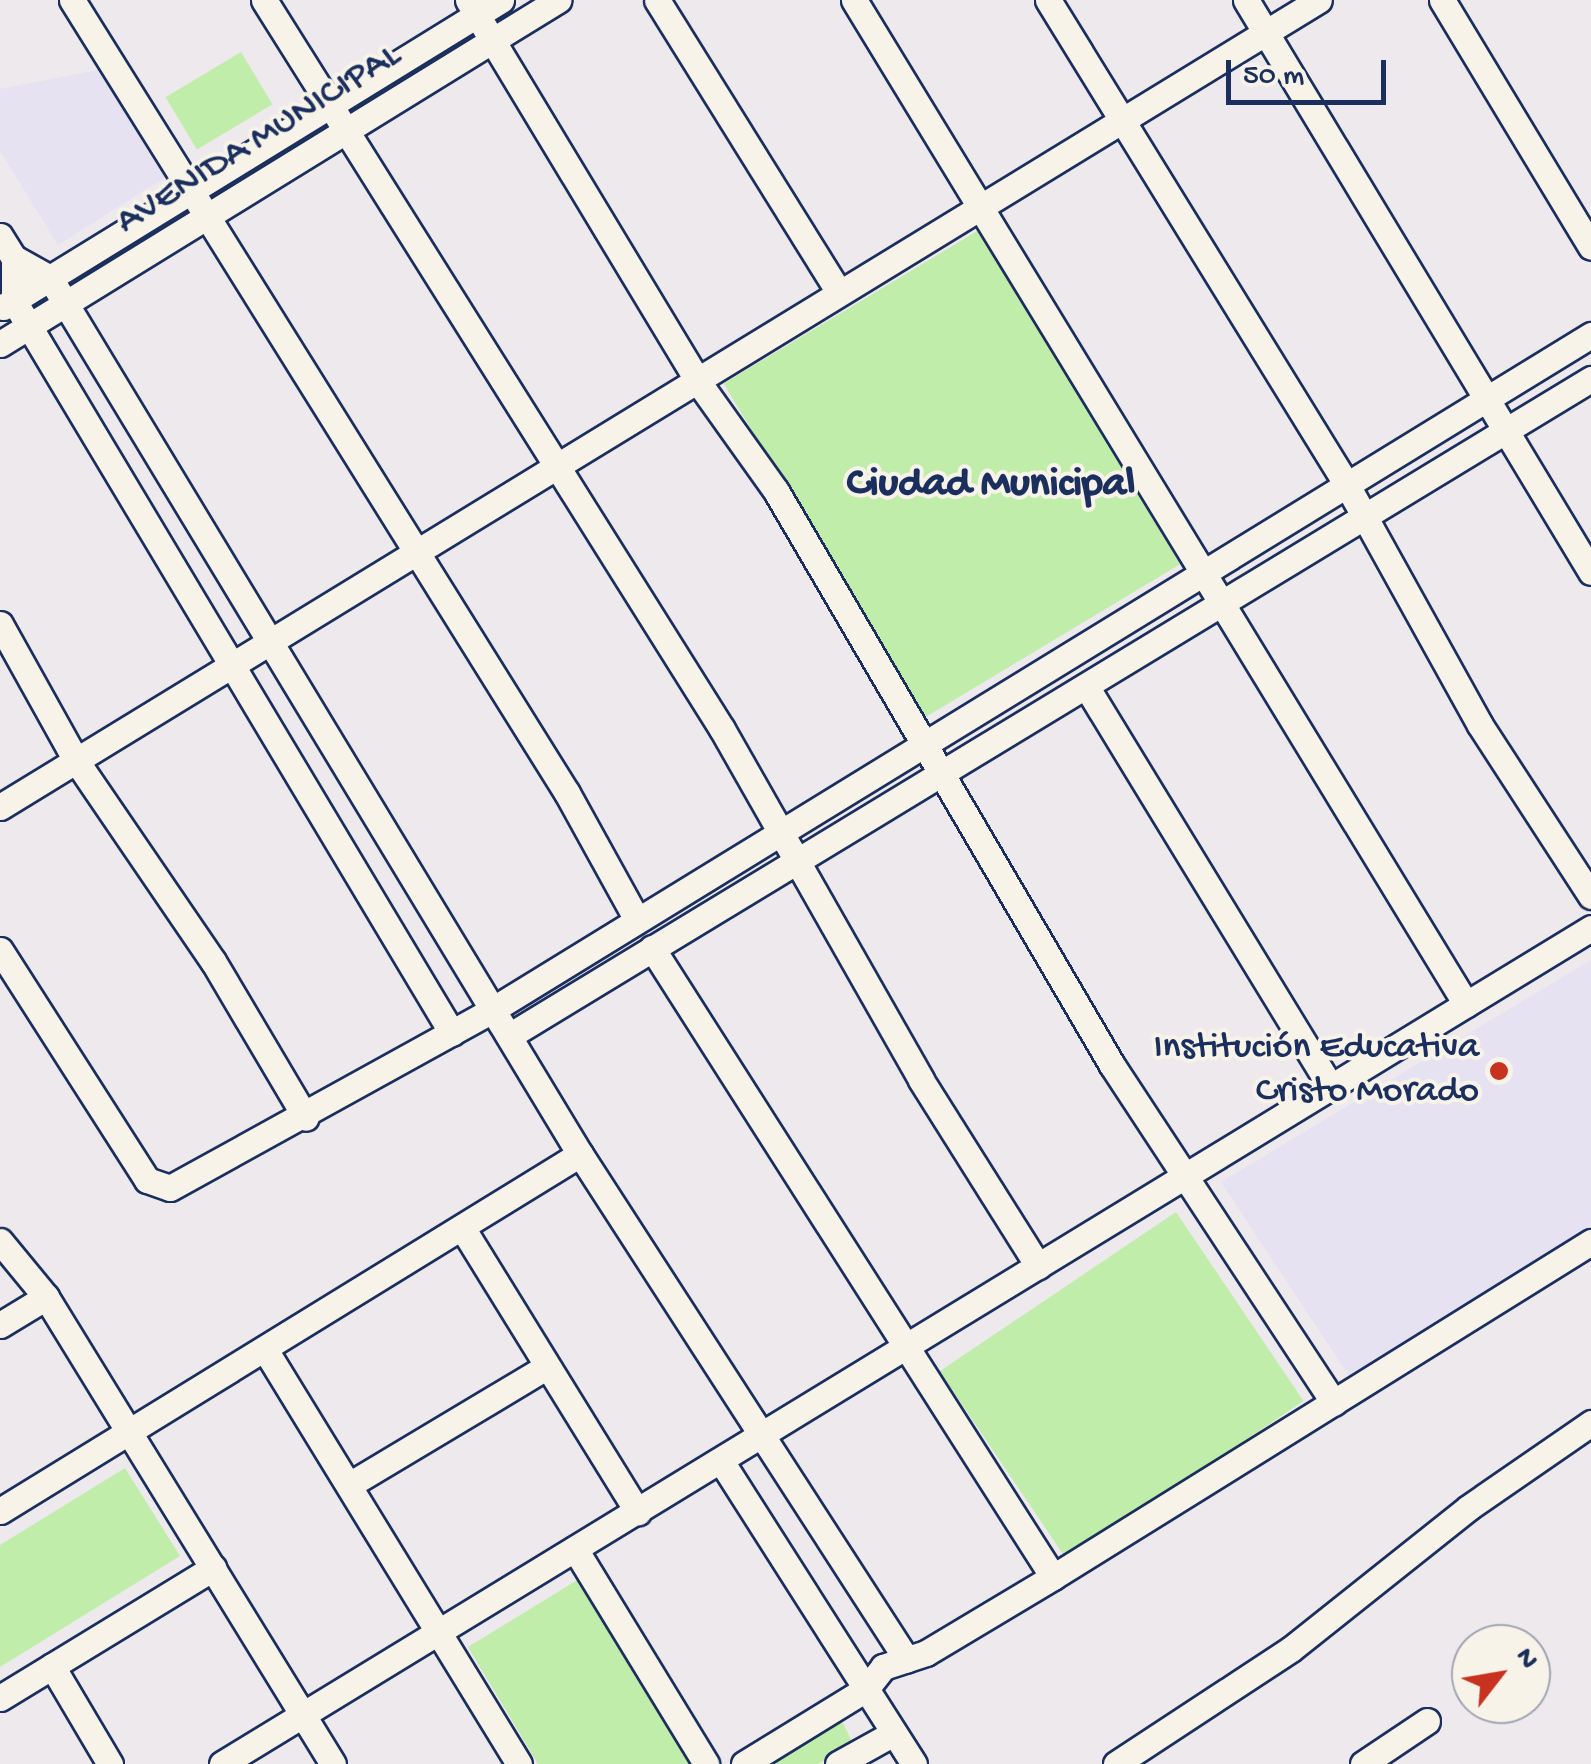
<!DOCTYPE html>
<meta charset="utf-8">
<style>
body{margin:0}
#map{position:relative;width:1591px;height:1764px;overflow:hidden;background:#ede9ed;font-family:"Gochi Hand",sans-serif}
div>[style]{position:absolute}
.built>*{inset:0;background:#e6e2f1}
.green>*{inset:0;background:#c1edaa;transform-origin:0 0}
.roads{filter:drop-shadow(2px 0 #1b2f5e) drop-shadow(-2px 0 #1b2f5e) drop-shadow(0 2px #1b2f5e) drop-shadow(0 -2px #1b2f5e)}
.minor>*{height:25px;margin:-12.5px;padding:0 12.5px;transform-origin:12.5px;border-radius:12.5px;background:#f7f3e8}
.dots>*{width:28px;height:28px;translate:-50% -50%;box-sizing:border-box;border:5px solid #f7f3e8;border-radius:50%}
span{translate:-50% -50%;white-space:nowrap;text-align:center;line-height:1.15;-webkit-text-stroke:8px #f7f3e8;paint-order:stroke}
.street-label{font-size:38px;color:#1b2f5e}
.poi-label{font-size:38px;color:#1b2f5e}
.right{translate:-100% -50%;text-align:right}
.quarter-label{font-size:42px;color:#1b2f5e;font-weight:700}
.north{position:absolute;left:1451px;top:1624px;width:100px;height:100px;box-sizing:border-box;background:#f7f3e8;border:2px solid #9fa5b1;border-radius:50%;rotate:59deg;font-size:28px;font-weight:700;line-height:40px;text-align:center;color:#1b2f5e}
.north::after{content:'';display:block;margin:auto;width:35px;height:45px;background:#c8321e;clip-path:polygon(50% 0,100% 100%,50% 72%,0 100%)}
.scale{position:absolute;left:1226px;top:60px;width:160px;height:45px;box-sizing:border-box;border:5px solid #1b2f5e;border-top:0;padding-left:12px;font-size:30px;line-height:35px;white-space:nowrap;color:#1b2f5e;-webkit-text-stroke:8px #f7f3e8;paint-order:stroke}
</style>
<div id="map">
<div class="built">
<div style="clip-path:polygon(103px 69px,167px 176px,58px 245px,0 151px,0 89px)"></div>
<div style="clip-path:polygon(1591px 960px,1591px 1225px,1349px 1376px,1221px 1182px)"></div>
</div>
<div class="green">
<div style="left:241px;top:52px;width:61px;height:88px;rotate:59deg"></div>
<div style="left:979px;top:230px;width:390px;height:298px;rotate:59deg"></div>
<div style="left:1176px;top:1212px;width:228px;height:285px;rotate:56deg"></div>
<div style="clip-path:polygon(125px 1468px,180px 1556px,0 1667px,0 1545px)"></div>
<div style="clip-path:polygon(579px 1579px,628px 1664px,692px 1764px,538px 1764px,468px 1647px)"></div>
<div style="clip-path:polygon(840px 1717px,853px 1744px,818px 1764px,760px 1764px)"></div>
</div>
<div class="roads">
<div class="minor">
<div style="left:72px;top:0;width:935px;rotate:58.03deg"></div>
<div style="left:567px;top:793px;width:145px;rotate:61.1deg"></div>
<div style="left:264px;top:0;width:861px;rotate:57.86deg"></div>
<div style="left:722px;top:729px;width:403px;rotate:60.4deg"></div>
<div style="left:921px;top:1080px;width:220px;rotate:57.8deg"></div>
<div style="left:468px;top:0;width:447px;rotate:58.9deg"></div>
<div style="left:699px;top:383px;width:133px;rotate:54.5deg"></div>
<div style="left:776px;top:491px;width:665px;rotate:59.66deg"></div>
<div style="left:1112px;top:1065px;width:404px;rotate:56.7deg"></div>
<div style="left:657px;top:0;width:344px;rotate:58.1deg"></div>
<div style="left:854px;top:0;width:1176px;rotate:58.64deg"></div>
<div style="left:1048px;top:0;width:570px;rotate:58.35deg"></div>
<div style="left:1347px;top:485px;width:274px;rotate:61deg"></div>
<div style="left:1480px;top:725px;width:204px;rotate:57deg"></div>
<div style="left:1246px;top:0;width:668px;rotate:58.9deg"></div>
<div style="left:1442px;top:0;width:288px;rotate:58.9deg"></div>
<div style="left:0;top:236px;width:26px;rotate:58deg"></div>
<div style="left:14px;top:258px;width:41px;rotate:29.1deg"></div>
<div style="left:50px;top:278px;width:1024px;rotate:58.83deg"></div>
<div style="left:580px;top:1154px;width:602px;rotate:57.13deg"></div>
<div style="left:14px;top:258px;width:43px;rotate:90deg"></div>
<div style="left:14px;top:301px;width:853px;rotate:59.11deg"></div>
<div style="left:3px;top:307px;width:585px;rotate:-31.65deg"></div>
<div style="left:0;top:344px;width:656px;rotate:-31.65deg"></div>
<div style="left:0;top:624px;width:154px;rotate:60.9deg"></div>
<div style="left:75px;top:759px;width:245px;rotate:55.7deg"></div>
<div style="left:213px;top:961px;width:182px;rotate:59.4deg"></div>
<div style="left:1086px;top:686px;width:470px;rotate:58.6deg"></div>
<div style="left:0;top:807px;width:1546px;rotate:-31.46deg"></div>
<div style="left:652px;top:948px;width:746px;rotate:57.48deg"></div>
<div style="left:0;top:950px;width:273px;rotate:57.4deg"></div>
<div style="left:147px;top:1180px;width:24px;rotate:19deg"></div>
<div style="left:170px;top:1188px;width:368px;rotate:-28.9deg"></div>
<div style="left:492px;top:1010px;width:1290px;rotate:-31.56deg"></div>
<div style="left:509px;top:1036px;width:1266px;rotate:-31.27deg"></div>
<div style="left:463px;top:1229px;width:333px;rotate:58.3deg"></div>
<div style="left:0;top:1241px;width:72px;rotate:50.6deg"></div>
<div style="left:46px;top:1297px;width:548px;rotate:58.43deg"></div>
<div style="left:0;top:1325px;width:54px;rotate:-31.3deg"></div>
<div style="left:266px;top:1351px;width:484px;rotate:58.5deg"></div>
<div style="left:721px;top:1461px;width:359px;rotate:57.5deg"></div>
<div style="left:349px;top:1485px;width:230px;rotate:-30.9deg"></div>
<div style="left:0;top:1511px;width:681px;rotate:-31.61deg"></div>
<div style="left:575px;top:1549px;width:252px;rotate:58.6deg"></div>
<div style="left:52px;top:1666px;width:114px;rotate:59.4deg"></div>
<div style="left:866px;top:1689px;width:28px;rotate:-52deg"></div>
<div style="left:883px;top:1667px;width:45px;rotate:-18deg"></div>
<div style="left:926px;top:1653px;width:148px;rotate:-30.9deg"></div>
<div style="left:1053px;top:1577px;width:634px;rotate:-31.91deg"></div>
<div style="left:0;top:1698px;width:250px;rotate:-31.4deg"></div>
<div style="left:222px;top:1764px;width:1604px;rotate:-31.41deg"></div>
<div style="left:744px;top:1764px;width:143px;rotate:-31.6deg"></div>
<div style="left:838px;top:1764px;width:62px;rotate:-29.1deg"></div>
<div style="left:1116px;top:1764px;width:209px;rotate:-33.3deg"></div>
<div style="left:1291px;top:1649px;width:226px;rotate:-38.5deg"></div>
<div style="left:1468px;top:1508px;width:150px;rotate:-34.6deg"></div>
<div style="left:1363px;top:1764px;width:77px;rotate:-33.9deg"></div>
</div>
</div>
<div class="dots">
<div style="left:1499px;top:1071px;background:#c8321e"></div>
</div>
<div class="street-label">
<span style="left:259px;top:140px;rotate:-32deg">AVENIDA MUNICIPAL</span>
</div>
<div class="poi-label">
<span class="right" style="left:1479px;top:1071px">Institución Educativa<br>Cristo Morado</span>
</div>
<div class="quarter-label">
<span style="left:991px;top:486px">Ciudad Municipal</span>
</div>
<div class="north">N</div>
<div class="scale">50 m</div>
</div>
